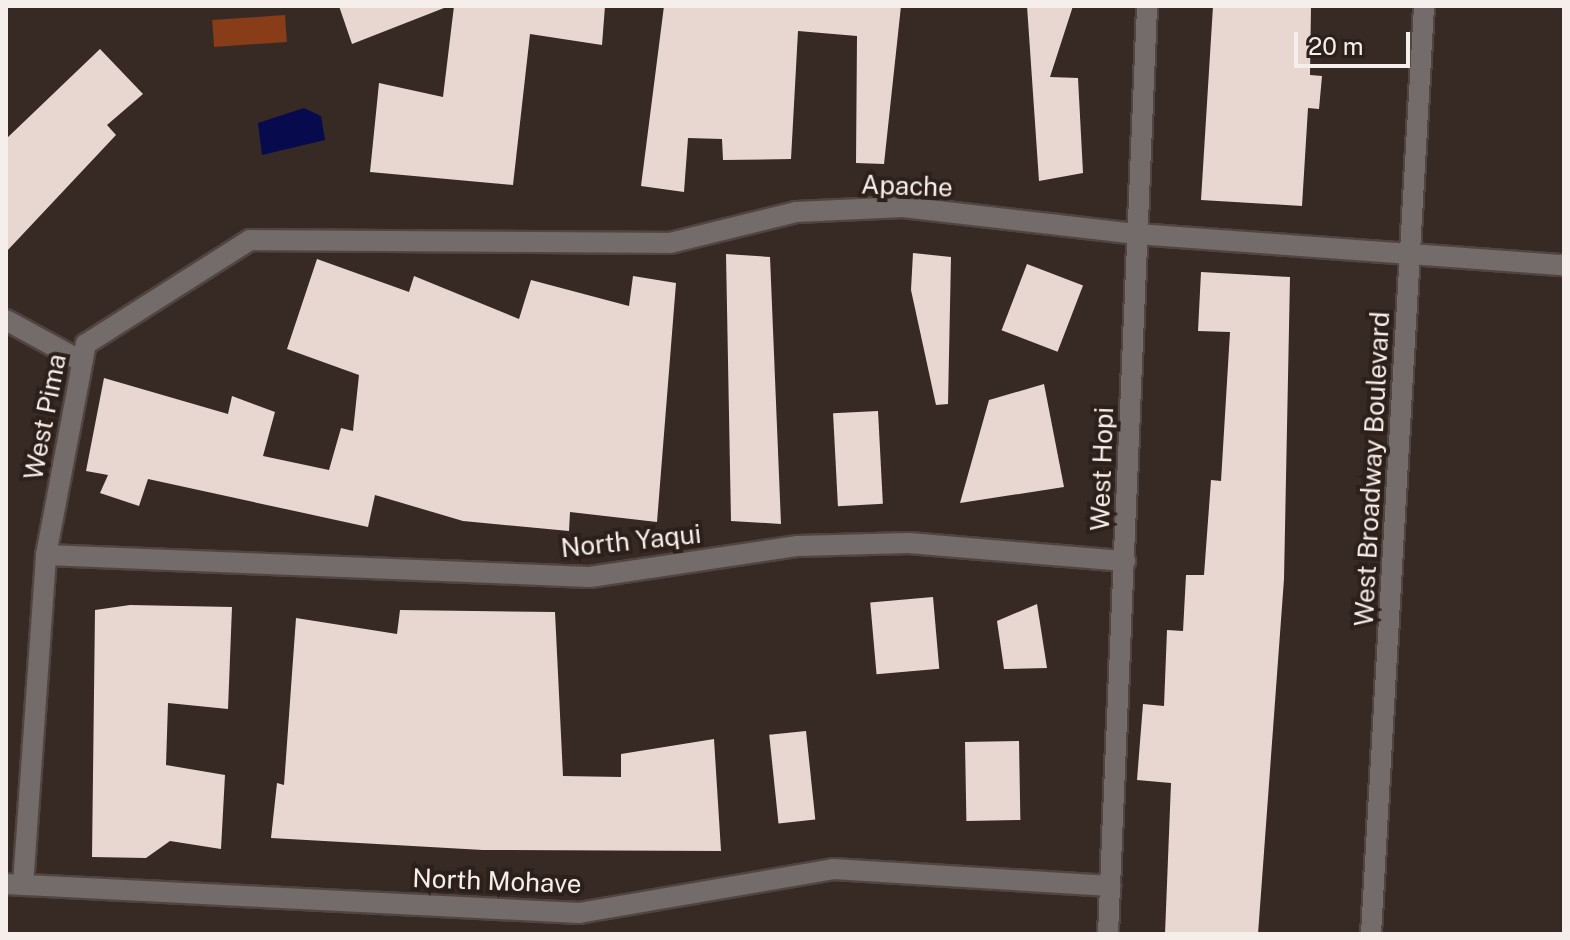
<!DOCTYPE html>
<style>
body{margin:0}
#map{position:relative;width:1570px;height:940px;overflow:hidden;background:#372a25;font-family:"Public Sans",sans-serif}
div>[style]{position:absolute}
.green>*{inset:0;background:#883c18;transform-origin:0 0}
.water>*{inset:0;background:#070b4e}
.building>*{inset:0;background:#e8d7d0;transform-origin:0 0}
.roads{filter:drop-shadow(2px 0 #524541) drop-shadow(-2px 0 #524541) drop-shadow(0 2px #524541) drop-shadow(0 -2px #524541)}
.minor>*{height:20px;margin:-10px;padding:0 10px;transform-origin:10px;border-radius:10px;background:#736c6a}
span{translate:-50% -50%;white-space:nowrap;text-align:center;line-height:1.15;-webkit-text-stroke:8px #2d201b;paint-order:stroke}
.street-label{font-size:26px;color:#f6eeea}
.frame{position:absolute;inset:0;border:8px solid #f6eeea;pointer-events:none}
.scale{position:absolute;left:1294px;top:32px;width:116px;height:36px;box-sizing:border-box;border:4px solid #f6eeea;border-top:0;padding-left:10px;font-size:24px;line-height:28px;white-space:nowrap;color:#f6eeea;-webkit-text-stroke:6px #2d201b;paint-order:stroke}
</style>
<div id="map">
<div class="green">
<div style="left:285px;top:15px;width:27px;height:73px;rotate:86deg"></div>
</div>
<div class="water">
<div style="clip-path:polygon(304px 108px,321px 116px,325px 140px,262px 155px,258px 123px)"></div>
</div>
<div class="building">
<div style="clip-path:polygon(339px 6px,444px 6px,444px 8px,352px 44px)"></div>
<div style="clip-path:polygon(454px 6px,605px 6px,602px 45px,530px 34px,513px 185px,370px 172px,379px 83px,443px 97px)"></div>
<div style="clip-path:polygon(664px 6px,901px 6px,884px 164px,856px 163px,857px 36px,798px 31px,791px 159px,723px 160px,722px 139px,688px 138px,684px 192px,641px 186px)"></div>
<div style="clip-path:polygon(1027px 6px,1073px 6px,1050px 77px,1078px 78px,1083px 173px,1039px 181px)"></div>
<div style="clip-path:polygon(1213px 6px,1311px 6px,1310px 75px,1322px 76px,1319px 109px,1308px 108px,1302px 206px,1201px 200px)"></div>
<div style="clip-path:polygon(100px 49px,143px 94px,107px 125px,116px 135px,6px 252px,6px 139px)"></div>
<div style="clip-path:polygon(913px 253px,951px 257px,948px 404px,936px 405px,911px 290px)"></div>
<div style="clip-path:polygon(726px 254px,770px 257px,781px 524px,731px 521px)"></div>
<div style="clip-path:polygon(317px 259px,409px 292px,414px 276px,519px 319px,531px 280px,629px 306px,633px 276px,676px 283px,657px 522px,570px 512px,569px 531px,463px 521px,375px 495px,368px 527px,148px 479px,139px 506px,100px 493px,108px 475px,86px 471px,104px 378px,228px 414px,232px 396px,275px 412px,263px 456px,329px 470px,341px 428px,353px 431px,359px 375px,287px 349px)"></div>
<div style="left:1027px;top:264px;width:60px;height:71px;rotate:21deg"></div>
<div style="clip-path:polygon(1201px 272px,1290px 277px,1284px 579px,1258px 934px,1165px 934px,1171px 783px,1137px 780px,1143px 704px,1164px 706px,1167px 630px,1183px 631px,1186px 575px,1204px 575px,1211px 480px,1221px 481px,1230px 332px,1198px 331px)"></div>
<div style="clip-path:polygon(1044px 384px,1064px 487px,960px 503px,989px 400px)"></div>
<div style="left:878px;top:411px;width:93px;height:45px;rotate:87deg"></div>
<div style="left:933px;top:597px;width:72px;height:63px;rotate:85deg"></div>
<div style="clip-path:polygon(1037px 604px,1047px 668px,1004px 669px,997px 621px)"></div>
<div style="clip-path:polygon(130px 605px,232px 607px,228px 709px,168px 703px,166px 765px,225px 775px,221px 849px,170px 841px,146px 858px,92px 857px,95px 610px)"></div>
<div style="clip-path:polygon(400px 610px,555px 612px,563px 776px,621px 777px,621px 754px,714px 739px,721px 851px,483px 850px,271px 838px,277px 783px,284px 785px,296px 618px,397px 634px)"></div>
<div style="left:806px;top:731px;width:89px;height:37px;rotate:84deg"></div>
<div style="left:1019px;top:741px;width:79px;height:54px;rotate:89deg"></div>
</div>
<div class="roads">
<div class="minor">
<div style="left:6px;top:320px;width:85px;rotate:28.7deg"></div>
<div style="left:46px;top:555px;width:544px;rotate:2.32deg"></div>
<div style="left:590px;top:577px;width:210px;rotate:-8.5deg"></div>
<div style="left:798px;top:546px;width:111px;rotate:-1.5deg"></div>
<div style="left:909px;top:543px;width:217px;rotate:4.8deg"></div>
<div style="left:6px;top:884px;width:574px;rotate:2.9deg"></div>
<div style="left:579px;top:913px;width:258px;rotate:-9.8deg"></div>
<div style="left:833px;top:869px;width:278px;rotate:3.5deg"></div>
<div style="left:23px;top:885px;width:331px;rotate:-86deg"></div>
<div style="left:46px;top:555px;width:215px;rotate:-79.3deg"></div>
<div style="left:86px;top:344px;width:194px;rotate:-32.4deg"></div>
<div style="left:250px;top:240px;width:420px;rotate:0.4deg"></div>
<div style="left:670px;top:243px;width:130px;rotate:-13.8deg"></div>
<div style="left:796px;top:212px;width:107px;rotate:-2.7deg"></div>
<div style="left:903px;top:207px;width:236px;rotate:6.6deg"></div>
<div style="left:1137px;top:234px;width:428px;rotate:4.2deg"></div>
<div style="left:1108px;top:934px;width:929px;rotate:-87.59deg"></div>
<div style="left:1371px;top:934px;width:930px;rotate:-86.73deg"></div>
</div>
</div>
<div class="street-label">
<span style="left:907px;top:186px;rotate:2deg">Apache</span>
<span style="left:45px;top:417px;rotate:-79deg">West Pima</span>
<span style="left:1102px;top:469px;rotate:-88deg">West Hopi</span>
<span style="left:1372px;top:469px;rotate:-87deg">West Broadway Boulevard</span>
<span style="left:631px;top:541px;rotate:-6deg">North Yaqui</span>
<span style="left:497px;top:881px;rotate:2deg">North Mohave</span>
</div>
<div class="frame"></div>
<div class="scale">20 m</div>
</div>
